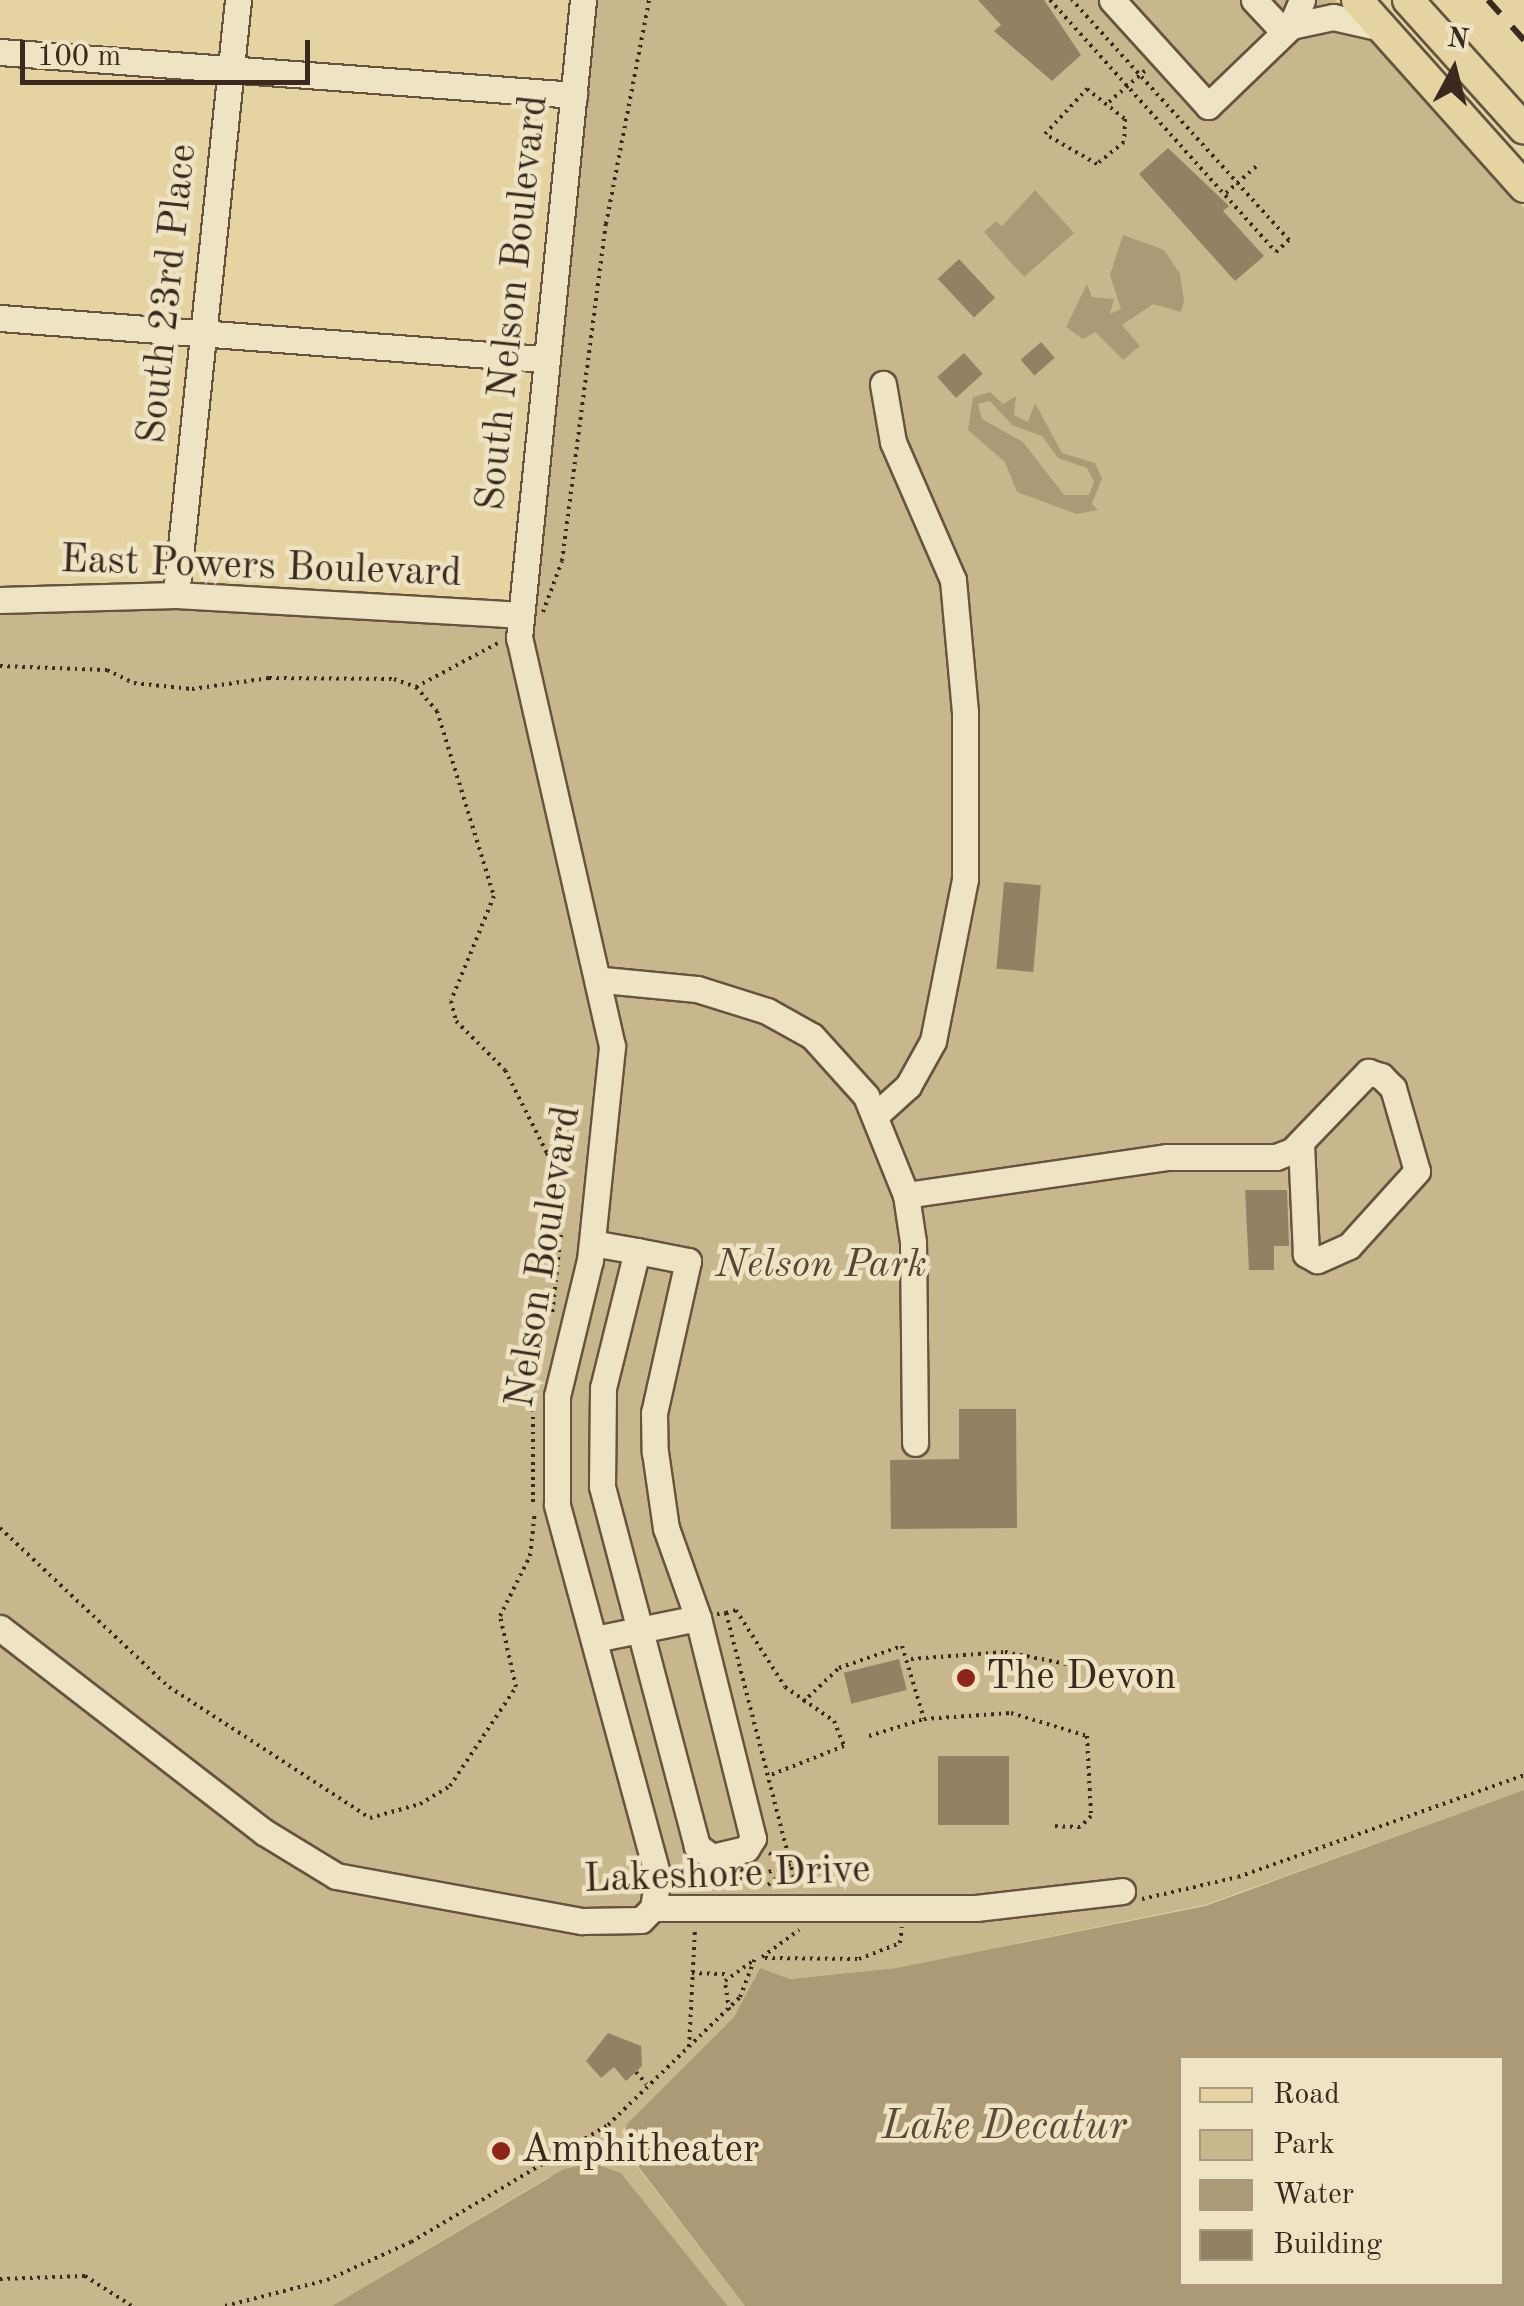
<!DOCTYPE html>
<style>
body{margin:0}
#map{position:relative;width:1524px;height:2306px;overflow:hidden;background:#e5d4a2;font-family:"Old Standard TT",serif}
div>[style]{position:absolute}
.green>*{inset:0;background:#c8b78c}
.water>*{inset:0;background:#ab9a75}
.building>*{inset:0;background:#938163;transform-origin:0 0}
.path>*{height:4px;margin-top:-2px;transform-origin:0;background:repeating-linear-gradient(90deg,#3b281f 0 2.5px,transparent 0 7.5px)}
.roads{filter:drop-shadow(2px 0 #665340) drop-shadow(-2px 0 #665340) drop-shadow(0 2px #665340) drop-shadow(0 -2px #665340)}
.minor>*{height:25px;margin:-12.5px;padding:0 12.5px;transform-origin:12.5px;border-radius:12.5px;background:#eee3c3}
.major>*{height:30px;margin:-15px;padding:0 15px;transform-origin:15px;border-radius:15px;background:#e5d4a2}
.rail>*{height:6px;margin-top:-3px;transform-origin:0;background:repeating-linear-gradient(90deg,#3b281f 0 18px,transparent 0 36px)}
.dots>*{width:28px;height:28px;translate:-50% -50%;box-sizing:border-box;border:5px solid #eee3c3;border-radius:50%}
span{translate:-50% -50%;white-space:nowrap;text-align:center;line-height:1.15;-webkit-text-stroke:9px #eee3c3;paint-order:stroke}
.street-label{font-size:40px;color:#3b281f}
.park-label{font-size:40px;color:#574535;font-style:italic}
.poi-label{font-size:40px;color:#3b281f}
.left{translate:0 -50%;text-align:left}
.water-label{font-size:42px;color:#5d4a39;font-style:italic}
.legend{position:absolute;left:1179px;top:2056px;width:325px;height:230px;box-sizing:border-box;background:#eee3c3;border:2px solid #a69881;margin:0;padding:12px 18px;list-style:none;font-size:30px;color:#3b281f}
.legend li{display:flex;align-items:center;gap:20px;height:50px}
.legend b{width:50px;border:2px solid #a69881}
.north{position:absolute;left:1404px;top:20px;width:100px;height:100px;-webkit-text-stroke:8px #eee3c3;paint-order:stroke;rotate:7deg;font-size:28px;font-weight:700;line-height:40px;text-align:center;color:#3b281f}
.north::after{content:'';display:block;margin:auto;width:35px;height:45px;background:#3b281f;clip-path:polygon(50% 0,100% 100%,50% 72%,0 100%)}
.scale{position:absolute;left:20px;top:40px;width:290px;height:45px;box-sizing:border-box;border:5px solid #3b281f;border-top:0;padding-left:12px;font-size:30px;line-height:35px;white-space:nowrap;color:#3b281f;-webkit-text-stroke:8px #eee3c3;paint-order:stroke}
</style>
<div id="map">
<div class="green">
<div style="clip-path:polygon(597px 0,1335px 0,1524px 208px,1524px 1790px,1205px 1905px,896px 1968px,790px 1979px,760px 1968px,734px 2017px,622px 2131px,629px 2156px,745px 2306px,728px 2306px,621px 2173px,549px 2177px,332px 2306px,0 2306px,0 610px,172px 605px,532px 623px)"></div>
</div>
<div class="water">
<div style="clip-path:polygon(1035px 190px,1074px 233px,1024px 277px,984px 232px,996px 221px,1002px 226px)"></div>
<div style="clip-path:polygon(1123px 235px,1164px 250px,1180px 274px,1184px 301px,1181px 312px,1153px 304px,1122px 325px,1140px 346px,1123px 360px,1095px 332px,1083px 339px,1066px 327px,1087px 284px,1092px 297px,1114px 299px,1110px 314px,1121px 309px,1110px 275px)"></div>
<div style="clip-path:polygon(evenodd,990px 392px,1003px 404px,1016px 396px,1014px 415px,1028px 422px,1035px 403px,1062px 453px,1095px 463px,1102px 478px,1092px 504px,1098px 510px,1077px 514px,1017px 492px,1005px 462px,968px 430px,973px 397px,990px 392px,990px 401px,1012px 425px,1042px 436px,1058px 458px,1087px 468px,1094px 482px,1089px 495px,1064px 495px,1023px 442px,982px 419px,978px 404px,990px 401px)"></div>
<div style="clip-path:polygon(evenodd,1524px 1790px,1524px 2306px,745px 2306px,624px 2148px,626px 2125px,734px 2017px,760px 1968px,790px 1979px,896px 1968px,1205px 1906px,1524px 1790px,1182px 2058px,1502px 2058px,1502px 2284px,1182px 2284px,1182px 2058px)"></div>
<div style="clip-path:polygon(592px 2163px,621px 2173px,728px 2306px,332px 2306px,564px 2169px)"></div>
</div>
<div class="building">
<div style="clip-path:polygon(978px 0,1044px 0,1081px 55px,1052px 81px,994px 31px,1001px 25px)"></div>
<div style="clip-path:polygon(1168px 148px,1229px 206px,1223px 211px,1264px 256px,1235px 281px,1139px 174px)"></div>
<div style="left:959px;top:259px;width:53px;height:29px;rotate:47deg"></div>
<div style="left:1041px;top:342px;width:21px;height:27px;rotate:49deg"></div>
<div style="left:964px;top:353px;width:28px;height:36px;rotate:48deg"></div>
<div style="left:1004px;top:882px;width:37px;height:87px;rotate:5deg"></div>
<div style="clip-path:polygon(1245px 1190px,1287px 1190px,1289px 1246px,1274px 1246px,1274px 1270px,1249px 1270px)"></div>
<div style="clip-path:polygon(959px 1409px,1016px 1409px,1017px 1528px,891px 1529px,890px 1460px,959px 1459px)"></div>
<div style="left:899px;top:1659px;width:32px;height:57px;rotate:76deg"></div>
<div style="left:1009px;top:1756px;width:69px;height:71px;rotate:90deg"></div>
<div style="clip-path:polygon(608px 2033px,641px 2046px,642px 2066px,626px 2081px,614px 2067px,601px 2078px,586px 2061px)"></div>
</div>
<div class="path">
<div style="left:1050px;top:0;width:338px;rotate:48.1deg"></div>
<div style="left:1276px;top:252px;width:18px;rotate:-43deg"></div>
<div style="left:1289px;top:240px;width:324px;rotate:-132.1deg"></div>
<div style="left:1087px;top:89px;width:48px;rotate:38.3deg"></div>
<div style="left:1125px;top:119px;width:23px;rotate:92deg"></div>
<div style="left:1124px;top:142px;width:35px;rotate:141deg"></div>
<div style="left:1097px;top:164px;width:60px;rotate:-150deg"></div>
<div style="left:1045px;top:134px;width:62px;rotate:-47deg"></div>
<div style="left:1109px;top:102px;width:50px;rotate:-41deg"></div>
<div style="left:1226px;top:193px;width:45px;rotate:-41.4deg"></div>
<div style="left:543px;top:612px;width:54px;rotate:-69.6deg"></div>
<div style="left:562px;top:561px;width:340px;rotate:-82.6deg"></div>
<div style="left:606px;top:224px;width:228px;rotate:-79.1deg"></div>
<div style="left:0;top:666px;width:107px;rotate:2.1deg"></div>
<div style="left:107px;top:670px;width:30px;rotate:26deg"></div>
<div style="left:134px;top:683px;width:58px;rotate:5.9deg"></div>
<div style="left:192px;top:689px;width:78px;rotate:-8.1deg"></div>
<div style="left:269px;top:678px;width:125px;rotate:0.5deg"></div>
<div style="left:394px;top:679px;width:23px;rotate:20deg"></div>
<div style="left:416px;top:687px;width:32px;rotate:49deg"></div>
<div style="left:437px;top:711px;width:194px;rotate:72.9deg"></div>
<div style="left:494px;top:896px;width:113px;rotate:112.3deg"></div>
<div style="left:451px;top:1001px;width:21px;rotate:76deg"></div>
<div style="left:456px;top:1021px;width:69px;rotate:45deg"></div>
<div style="left:505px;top:1070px;width:93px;rotate:63.2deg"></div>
<div style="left:547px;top:1153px;width:55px;rotate:71.9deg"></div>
<div style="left:564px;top:1205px;width:111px;rotate:96.2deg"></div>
<div style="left:416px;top:687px;width:93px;rotate:-28.2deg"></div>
<div style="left:533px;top:1402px;width:100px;rotate:90deg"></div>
<div style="left:0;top:1528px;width:232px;rotate:43.3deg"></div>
<div style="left:169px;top:1687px;width:240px;rotate:33.1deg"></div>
<div style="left:370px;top:1818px;width:52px;rotate:-15.6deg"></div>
<div style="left:420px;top:1804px;width:35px;rotate:-31deg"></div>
<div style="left:450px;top:1786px;width:119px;rotate:-56.3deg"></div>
<div style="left:516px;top:1687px;width:73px;rotate:-102.7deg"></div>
<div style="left:500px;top:1616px;width:67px;rotate:-63.4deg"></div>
<div style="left:530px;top:1556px;width:45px;rotate:-83.7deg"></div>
<div style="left:726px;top:1613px;width:10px;rotate:-17deg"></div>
<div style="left:736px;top:1610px;width:91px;rotate:57.5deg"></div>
<div style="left:785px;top:1687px;width:60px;rotate:34.8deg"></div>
<div style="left:834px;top:1721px;width:27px;rotate:68deg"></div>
<div style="left:844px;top:1746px;width:82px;rotate:158.5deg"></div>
<div style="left:717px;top:1614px;width:9px;rotate:-6deg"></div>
<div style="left:726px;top:1613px;width:282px;rotate:75.6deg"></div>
<div style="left:911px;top:1659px;width:94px;rotate:-4.3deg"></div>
<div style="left:1005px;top:1652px;width:63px;rotate:11deg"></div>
<div style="left:803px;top:1702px;width:50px;rotate:-43.4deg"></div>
<div style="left:839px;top:1668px;width:67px;rotate:-19.2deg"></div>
<div style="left:902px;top:1646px;width:76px;rotate:73.2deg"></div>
<div style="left:924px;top:1719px;width:87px;rotate:-3.9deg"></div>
<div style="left:1011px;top:1713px;width:79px;rotate:16.8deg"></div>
<div style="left:1087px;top:1736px;width:80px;rotate:87.1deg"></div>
<div style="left:1091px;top:1816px;width:16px;rotate:135deg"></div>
<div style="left:1080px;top:1827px;width:30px;rotate:-178deg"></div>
<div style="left:869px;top:1736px;width:58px;rotate:-17.2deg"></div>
<div style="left:769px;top:1853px;width:26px;rotate:31deg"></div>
<div style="left:718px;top:1885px;width:75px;rotate:-14.6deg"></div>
<div style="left:768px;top:1885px;width:25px;rotate:-40deg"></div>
<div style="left:1142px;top:1899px;width:98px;rotate:-12.9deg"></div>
<div style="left:1238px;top:1877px;width:304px;rotate:-19.6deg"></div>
<div style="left:762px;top:1957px;width:46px;rotate:-36.1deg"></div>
<div style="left:765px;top:1958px;width:94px;rotate:0.6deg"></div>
<div style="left:859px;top:1959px;width:44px;rotate:-21.3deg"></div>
<div style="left:900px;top:1943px;width:16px;rotate:-83deg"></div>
<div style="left:692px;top:1973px;width:36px;rotate:2deg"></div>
<div style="left:729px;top:2010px;width:29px;rotate:-98deg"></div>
<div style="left:725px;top:1981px;width:37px;rotate:-36deg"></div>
<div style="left:689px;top:2047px;width:120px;rotate:-87.1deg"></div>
<div style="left:636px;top:2072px;width:16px;rotate:50deg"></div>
<div style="left:0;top:2279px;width:85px;rotate:-2deg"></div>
<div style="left:85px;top:2276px;width:56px;rotate:32.6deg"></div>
<div style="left:225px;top:2306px;width:105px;rotate:-14.3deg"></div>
<div style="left:327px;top:2280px;width:92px;rotate:-24.3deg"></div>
<div style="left:411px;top:2242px;width:229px;rotate:-30.7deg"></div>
<div style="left:608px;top:2125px;width:184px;rotate:-44.1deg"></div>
<div style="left:740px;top:1997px;width:40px;rotate:-69deg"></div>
</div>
<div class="roads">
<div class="minor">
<div style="left:1112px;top:0;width:143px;rotate:47.8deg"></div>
<div style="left:1208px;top:106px;width:115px;rotate:-43.9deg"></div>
<div style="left:1291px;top:26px;width:28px;rotate:-67deg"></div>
<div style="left:1254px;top:0;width:44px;rotate:46.8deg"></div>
<div style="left:1291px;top:26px;width:43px;rotate:-12.1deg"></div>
<div style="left:1333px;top:17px;width:50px;rotate:12.7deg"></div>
<div style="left:0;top:52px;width:576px;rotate:4.28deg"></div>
<div style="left:0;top:318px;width:545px;rotate:4.32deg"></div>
<div style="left:176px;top:595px;width:598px;rotate:-84.05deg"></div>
<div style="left:0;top:600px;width:176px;rotate:-1.6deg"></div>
<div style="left:176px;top:595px;width:344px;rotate:3.3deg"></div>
<div style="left:603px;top:980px;width:94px;rotate:5.5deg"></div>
<div style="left:697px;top:989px;width:73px;rotate:17.4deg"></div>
<div style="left:767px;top:1011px;width:51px;rotate:29.1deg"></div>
<div style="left:812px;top:1036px;width:81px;rotate:48deg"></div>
<div style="left:866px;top:1096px;width:107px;rotate:68deg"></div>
<div style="left:906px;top:1195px;width:48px;rotate:81.5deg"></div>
<div style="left:913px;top:1242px;width:201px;rotate:89.4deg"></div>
<div style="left:877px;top:1114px;width:42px;rotate:-42.1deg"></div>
<div style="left:908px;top:1086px;width:51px;rotate:-60.9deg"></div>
<div style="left:933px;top:1041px;width:165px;rotate:-78.8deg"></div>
<div style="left:965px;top:879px;width:167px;rotate:-90deg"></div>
<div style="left:965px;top:712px;width:133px;rotate:-95.2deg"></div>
<div style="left:953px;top:580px;width:150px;rotate:-113.5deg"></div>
<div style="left:893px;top:442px;width:59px;rotate:-99.8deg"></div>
<div style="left:906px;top:1195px;width:263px;rotate:-8.3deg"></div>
<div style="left:1166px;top:1157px;width:110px"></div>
<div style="left:1276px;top:1157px;width:17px;rotate:-21deg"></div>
<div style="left:1292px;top:1151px;width:110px;rotate:-46.1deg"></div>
<div style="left:1368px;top:1072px;width:14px;rotate:17deg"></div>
<div style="left:1381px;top:1076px;width:17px;rotate:45deg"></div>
<div style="left:1393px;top:1088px;width:86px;rotate:73.9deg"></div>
<div style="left:1417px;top:1171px;width:101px;rotate:132.2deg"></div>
<div style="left:1349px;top:1246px;width:35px;rotate:156deg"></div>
<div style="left:1317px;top:1260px;width:13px;rotate:-151deg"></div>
<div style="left:1306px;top:1254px;width:112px;rotate:-92.6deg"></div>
<div style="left:592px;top:1243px;width:46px;rotate:10.1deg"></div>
<div style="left:637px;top:1251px;width:52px;rotate:11.1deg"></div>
<div style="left:688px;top:1261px;width:156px;rotate:102.6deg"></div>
<div style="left:654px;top:1413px;width:39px;rotate:89deg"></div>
<div style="left:655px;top:1452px;width:77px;rotate:81.8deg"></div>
<div style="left:666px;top:1528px;width:96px;rotate:70.4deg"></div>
<div style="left:698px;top:1618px;width:227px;rotate:76deg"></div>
<div style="left:753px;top:1838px;width:13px;rotate:122deg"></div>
<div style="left:746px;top:1849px;width:35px;rotate:167deg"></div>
<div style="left:712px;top:1857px;width:19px;rotate:-144deg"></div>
<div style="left:697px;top:1846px;width:372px;rotate:-104.8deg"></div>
<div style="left:602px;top:1486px;width:98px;rotate:-89.4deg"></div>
<div style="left:603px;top:1388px;width:141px;rotate:-76.1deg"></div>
<div style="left:0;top:1628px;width:334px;rotate:37.7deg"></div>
<div style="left:264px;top:1832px;width:84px;rotate:31.4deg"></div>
<div style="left:336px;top:1876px;width:250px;rotate:10.4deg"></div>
<div style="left:582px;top:1921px;width:59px;rotate:-1deg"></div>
<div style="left:641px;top:1920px;width:17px;rotate:-45deg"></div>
<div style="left:653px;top:1908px;width:31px;rotate:-81deg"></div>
<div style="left:658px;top:1877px;width:386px;rotate:-105.2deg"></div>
<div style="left:557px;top:1504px;width:108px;rotate:-90deg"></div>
<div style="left:557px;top:1396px;width:140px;rotate:-76.4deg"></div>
<div style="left:590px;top:1260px;width:215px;rotate:-84.1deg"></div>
<div style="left:612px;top:1046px;width:418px;rotate:-102.8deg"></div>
<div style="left:519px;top:638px;width:641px;rotate:-84.27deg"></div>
<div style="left:595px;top:1639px;width:105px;rotate:-11.5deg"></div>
<div style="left:653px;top:1908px;width:323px"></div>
<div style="left:976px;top:1908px;width:147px;rotate:-6.6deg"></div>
</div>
<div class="major">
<div style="left:1357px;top:0;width:251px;rotate:48.2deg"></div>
<div style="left:1408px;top:0;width:173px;rotate:48deg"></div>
</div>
</div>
<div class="rail">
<div style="left:1488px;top:0;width:54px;rotate:48deg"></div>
</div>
<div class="dots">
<div style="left:966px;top:1678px;background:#8f2418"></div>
<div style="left:501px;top:2151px;background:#8f2418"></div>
</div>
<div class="street-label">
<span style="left:169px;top:294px;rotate:-84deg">South 23rd Place</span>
<span style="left:514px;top:303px;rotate:-84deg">South Nelson Boulevard</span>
<span style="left:261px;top:568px;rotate:2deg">East Powers Boulevard</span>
<span style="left:545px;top:1257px;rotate:-81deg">Nelson Boulevard</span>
<span style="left:727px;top:1876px;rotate:-2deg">Lakeshore Drive</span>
</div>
<div class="park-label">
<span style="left:821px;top:1266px">Nelson Park</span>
</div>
<div class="poi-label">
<span class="left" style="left:986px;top:1678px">The Devon</span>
<span class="left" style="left:521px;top:2151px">Amphitheater</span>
</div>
<div class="water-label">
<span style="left:1004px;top:2127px">Lake Decatur</span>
</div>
<ul class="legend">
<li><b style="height:12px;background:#e5d4a2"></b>Road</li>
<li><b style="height:28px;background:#c8b78c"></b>Park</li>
<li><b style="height:28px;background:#ab9a75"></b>Water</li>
<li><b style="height:28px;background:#938163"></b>Building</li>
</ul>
<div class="north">N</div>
<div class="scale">100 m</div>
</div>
